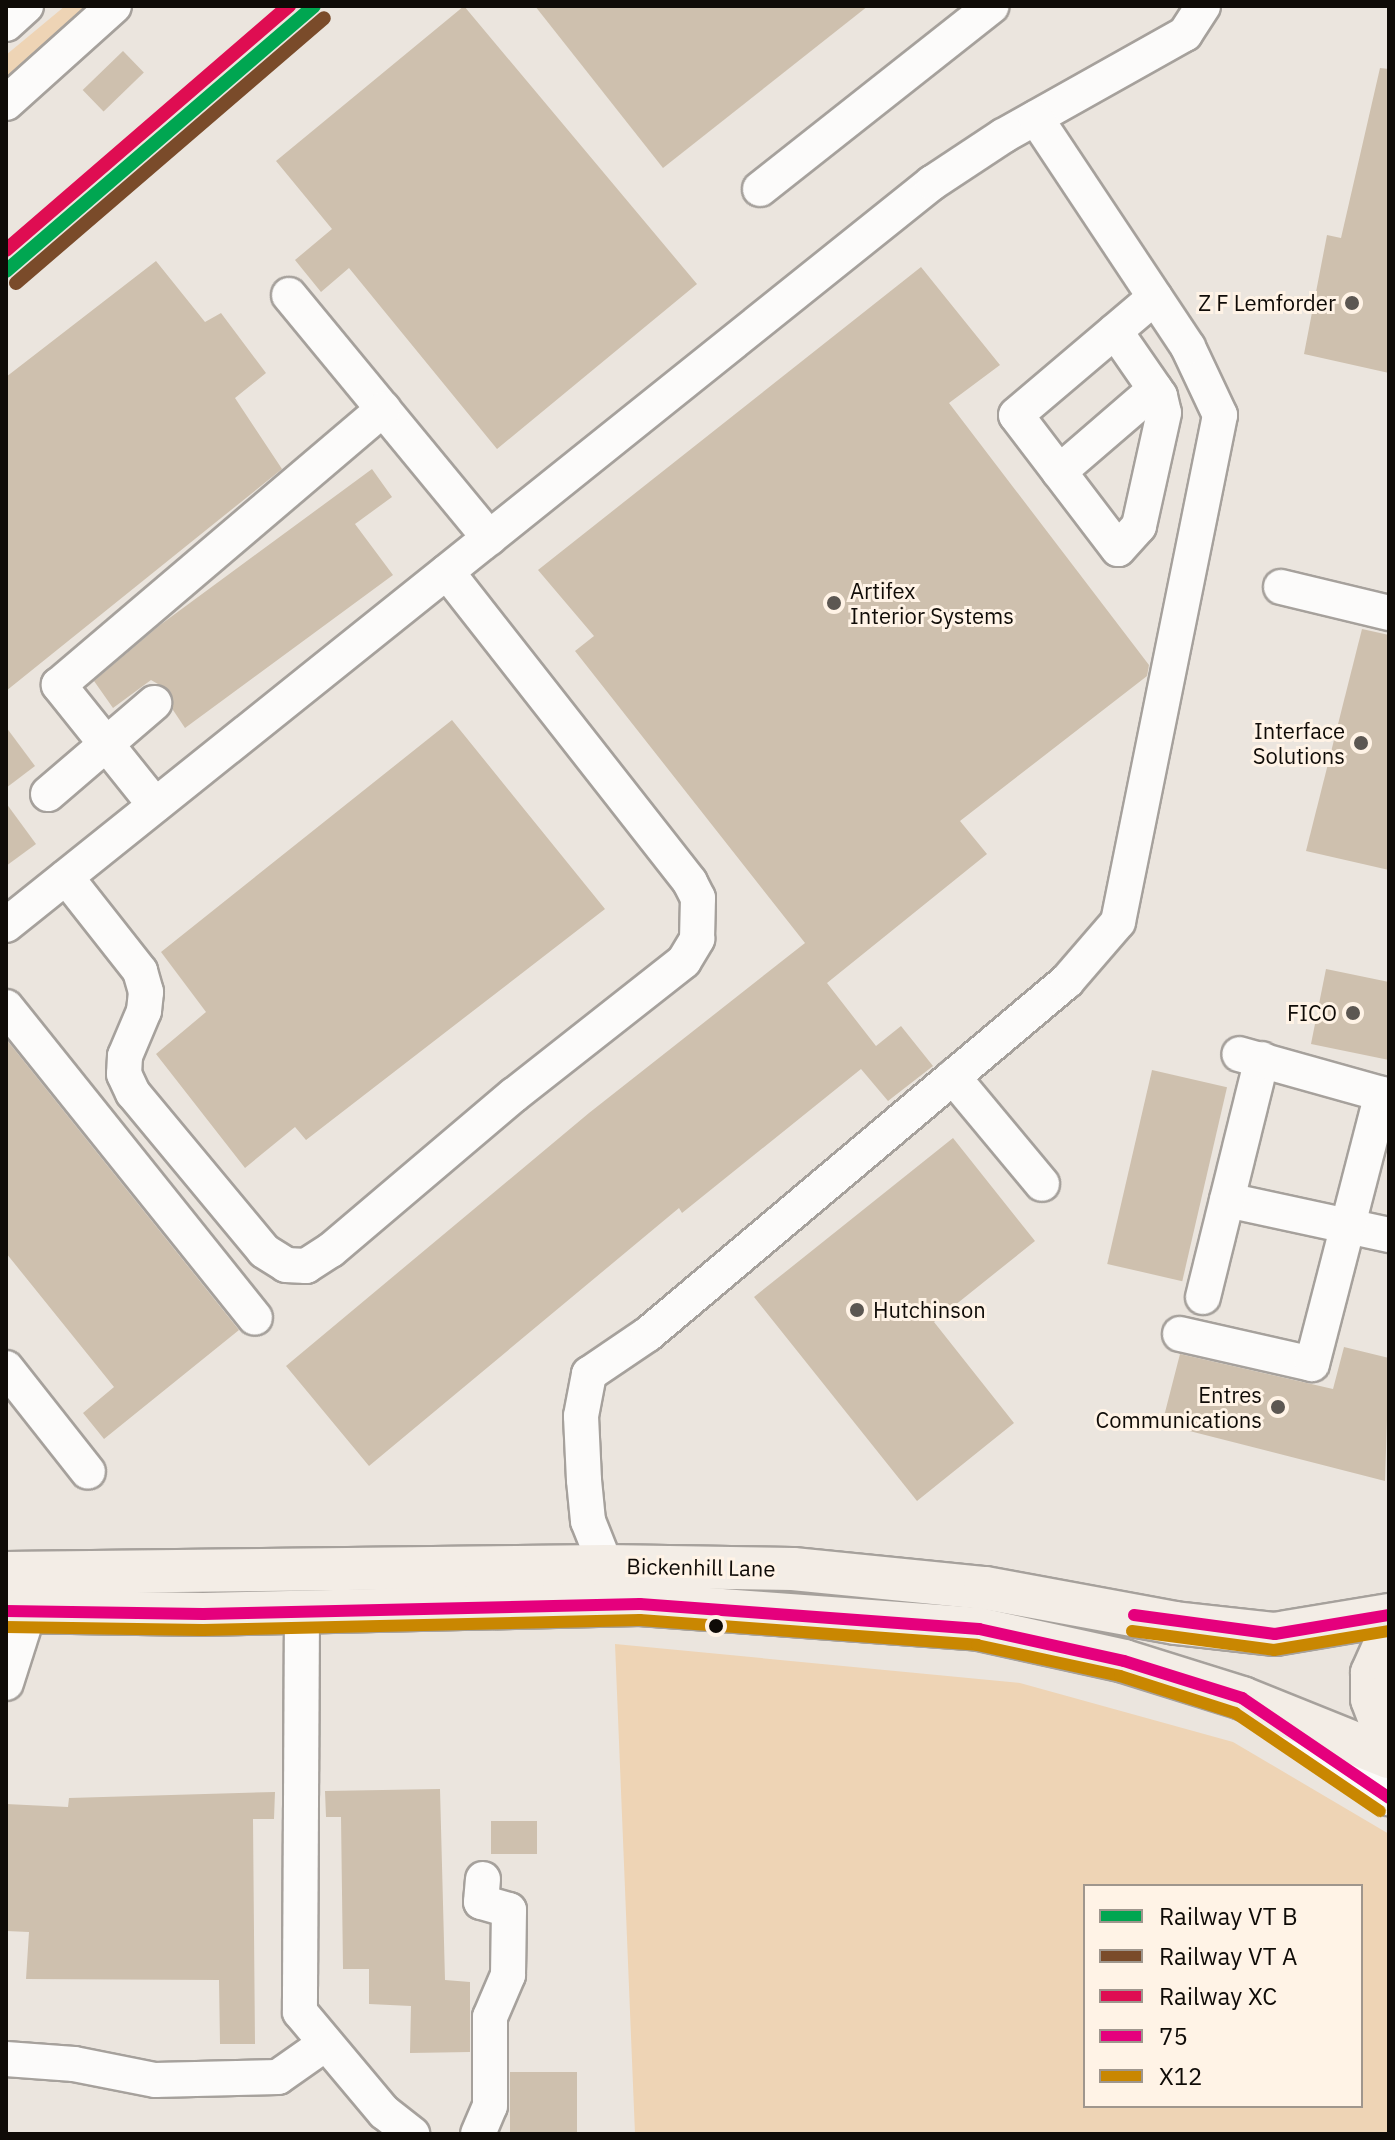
<!DOCTYPE html>
<style>
body{margin:0}
#map{position:relative;width:1395px;height:2140px;overflow:hidden;background:#ebe5de;font-family:"IBM Plex Sans",sans-serif}
div>[style]{position:absolute}
.green>*{inset:0;background:#eed4b5}
.building>*{inset:0;background:#cec0ae;transform-origin:0 0}
.roads{filter:drop-shadow(2px 0 #a6a19c) drop-shadow(-2px 0 #a6a19c) drop-shadow(0 2px #a6a19c) drop-shadow(0 -2px #a6a19c)}
.minor>*{height:34px;margin:-17px;padding:0 17px;transform-origin:17px;border-radius:17px;background:#fcfbfa}
.major>*{height:42px;margin:-21px;padding:0 21px;transform-origin:21px;border-radius:21px;background:#f3ede6}
.bus-1>*{height:12px;margin:-6px;padding:0 6px;transform-origin:6px;border-radius:6px;background:#e5007d}
.bus-2>*{height:12px;margin:-6px;padding:0 6px;transform-origin:6px;border-radius:6px;background:#c98701}
.rail-1>*{height:14px;margin:-7px;padding:0 7px;transform-origin:7px;border-radius:7px;background:#00a651}
.rail-2>*{height:14px;margin:-7px;padding:0 7px;transform-origin:7px;border-radius:7px;background:#7a4b2a}
.rail-3>*{height:14px;margin:-7px;padding:0 7px;transform-origin:7px;border-radius:7px;background:#df0d52}
.dots>*{width:22px;height:22px;translate:-50% -50%;box-sizing:border-box;border:4px solid #fff3e6;border-radius:50%}
span{translate:-50% -50%;white-space:nowrap;text-align:center;line-height:1.15;-webkit-text-stroke:6px #fff3e6;paint-order:stroke}
.poi-label{font-size:22px;color:#0f0b07}
.right{translate:-100% -50%;text-align:right}
.left{translate:0 -50%;text-align:left}
.street-label{font-size:22px;color:#0f0b07}
.frame{position:absolute;inset:0;border:8px solid #0f0b07;pointer-events:none}
.legend{position:absolute;left:1083px;top:1884px;width:280px;height:224px;box-sizing:border-box;background:#fff3e6;border:2px solid #9f968d;margin:0;padding:10px 14px;list-style:none;font-size:24px;color:#0f0b07}
.legend li{display:flex;align-items:center;gap:16px;height:40px}
.legend b{width:40px;border:2px solid #9f968d}
</style>
<div id="map">
<div class="green">
<div style="clip-path:polygon(65px 6px,91px 6px,6px 88px,6px 55px)"></div>
<div style="clip-path:polygon(evenodd,615px 1644px,1020px 1683px,1233px 1742px,1389px 1834px,1389px 2134px,635px 2134px,615px 1644px,1085px 1886px,1361px 1886px,1361px 2106px,1085px 2106px,1085px 1886px)"></div>
</div>
<div class="building">
<div style="clip-path:polygon(464px 6px,697px 284px,497px 449px,349px 268px,321px 292px,295px 260px,332px 229px,276px 161px)"></div>
<div style="clip-path:polygon(535px 6px,868px 6px,663px 168px)"></div>
<div style="left:123px;top:51px;width:30px;height:56px;rotate:46deg"></div>
<div style="clip-path:polygon(1380px 68px,1389px 69px,1389px 373px,1304px 354px,1327px 235px,1341px 238px)"></div>
<div style="clip-path:polygon(156px 261px,205px 322px,221px 313px,266px 373px,235px 398px,282px 469px,6px 691px,6px 377px)"></div>
<div style="clip-path:polygon(921px 267px,1000px 365px,949px 403px,1149px 665px,1147px 676px,960px 821px,987px 854px,827px 983px,876px 1046px,901px 1026px,933px 1066px,888px 1101px,861px 1069px,682px 1213px,679px 1208px,369px 1466px,286px 1366px,589px 1113px,805px 943px,575px 651px,594px 636px,538px 570px)"></div>
<div style="clip-path:polygon(372px 469px,392px 497px,355px 524px,393px 575px,185px 728px,173px 710px,170px 691px,151px 680px,113px 708px,94px 681px,160px 625px)"></div>
<div style="clip-path:polygon(1362px 629px,1389px 635px,1389px 870px,1306px 851px)"></div>
<div style="clip-path:polygon(452px 720px,605px 909px,306px 1140px,295px 1127px,245px 1168px,156px 1054px,206px 1012px,161px 952px)"></div>
<div style="clip-path:polygon(6px 727px,35px 766px,6px 788px)"></div>
<div style="clip-path:polygon(6px 803px,36px 844px,6px 866px)"></div>
<div style="clip-path:polygon(1326px 969px,1389px 982px,1389px 1060px,1311px 1044px)"></div>
<div style="clip-path:polygon(6px 1039px,239px 1330px,104px 1439px,83px 1413px,114px 1387px,6px 1253px)"></div>
<div style="left:1152px;top:1070px;width:77px;height:199px;rotate:13deg"></div>
<div style="clip-path:polygon(953px 1138px,1035px 1241px,934px 1322px,1014px 1423px,917px 1501px,754px 1297px)"></div>
<div style="clip-path:polygon(1344px 1347px,1389px 1358px,1385px 1481px,1162px 1424px,1180px 1354px,1333px 1389px)"></div>
<div style="clip-path:polygon(440px 1789px,445px 1980px,470px 1982px,470px 2052px,410px 2053px,411px 2006px,369px 2004px,369px 1969px,343px 1969px,341px 1817px,326px 1817px,325px 1791px)"></div>
<div style="clip-path:polygon(275px 1792px,274px 1819px,253px 1819px,255px 2044px,220px 2044px,219px 1980px,26px 1979px,29px 1932px,6px 1931px,6px 1804px,68px 1807px,69px 1798px)"></div>
<div style="left:491px;top:1821px;width:46px;height:33px"></div>
<div style="left:510px;top:2072px;width:67px;height:62px"></div>
</div>
<div class="roads">
<div class="minor">
<div style="left:6px;top:24px;width:27px;rotate:-42deg"></div>
<div style="left:6px;top:103px;width:145px;rotate:-41.9deg"></div>
<div style="left:760px;top:189px;width:295px;rotate:-38.3deg"></div>
<div style="left:289px;top:295px;width:315px;rotate:50.5deg"></div>
<div style="left:1115px;top:331px;width:79px;rotate:55.3deg"></div>
<div style="left:1160px;top:396px;width:17px;rotate:77deg"></div>
<div style="left:1164px;top:413px;width:116px;rotate:102.5deg"></div>
<div style="left:1139px;top:526px;width:31px;rotate:132deg"></div>
<div style="left:1118px;top:549px;width:168px;rotate:-127.3deg"></div>
<div style="left:1016px;top:415px;width:182px;rotate:-40.3deg"></div>
<div style="left:1059px;top:472px;width:127px;rotate:-40.8deg"></div>
<div style="left:1281px;top:587px;width:111px;rotate:13.5deg"></div>
<div style="left:48px;top:794px;width:140px;rotate:-40.6deg"></div>
<div style="left:155px;top:805px;width:154px;rotate:-128.7deg"></div>
<div style="left:59px;top:685px;width:426px;rotate:-40.4deg"></div>
<div style="left:66px;top:877px;width:120px;rotate:51.8deg"></div>
<div style="left:140px;top:971px;width:22px;rotate:74deg"></div>
<div style="left:146px;top:992px;width:19px;rotate:96deg"></div>
<div style="left:144px;top:1011px;width:49px;rotate:112.9deg"></div>
<div style="left:125px;top:1056px;width:18px;rotate:93deg"></div>
<div style="left:124px;top:1074px;width:21px;rotate:65deg"></div>
<div style="left:133px;top:1093px;width:205px;rotate:50.3deg"></div>
<div style="left:264px;top:1251px;width:26px;rotate:32deg"></div>
<div style="left:286px;top:1265px;width:20px;rotate:3deg"></div>
<div style="left:306px;top:1266px;width:30px;rotate:-33deg"></div>
<div style="left:331px;top:1250px;width:240px;rotate:-40.3deg"></div>
<div style="left:514px;top:1095px;width:216px;rotate:-38.2deg"></div>
<div style="left:684px;top:961px;width:26px;rotate:-59deg"></div>
<div style="left:697px;top:939px;width:41px;rotate:-88.6deg"></div>
<div style="left:698px;top:898px;width:18px;rotate:-117deg"></div>
<div style="left:690px;top:882px;width:394px;rotate:-128.1deg"></div>
<div style="left:6px;top:925px;width:1187px;rotate:-38.71deg"></div>
<div style="left:932px;top:183px;width:85px;rotate:-33.5deg"></div>
<div style="left:1003px;top:136px;width:209px;rotate:-29.3deg"></div>
<div style="left:1185px;top:34px;width:33px;rotate:-57deg"></div>
<div style="left:6px;top:1007px;width:398px;rotate:51.3deg"></div>
<div style="left:953px;top:1077px;width:139px;rotate:50.2deg"></div>
<div style="left:1227px;top:1200px;width:166px;rotate:12.2deg"></div>
<div style="left:1203px;top:1297px;width:245px;rotate:-76.1deg"></div>
<div style="left:1180px;top:1334px;width:135px;rotate:12.8deg"></div>
<div style="left:1312px;top:1364px;width:279px;rotate:-75.5deg"></div>
<div style="left:1382px;top:1094px;width:148px;rotate:-164.4deg"></div>
<div style="left:6px;top:1368px;width:132px;rotate:51.7deg"></div>
<div style="left:606px;top:1566px;width:48px;rotate:-111.8deg"></div>
<div style="left:588px;top:1521px;width:41px;rotate:-95.6deg"></div>
<div style="left:584px;top:1480px;width:64px;rotate:-92.7deg"></div>
<div style="left:581px;top:1416px;width:43px;rotate:-79.2deg"></div>
<div style="left:589px;top:1374px;width:71px;rotate:-34.1deg"></div>
<div style="left:648px;top:1334px;width:548px;rotate:-40.11deg"></div>
<div style="left:1067px;top:981px;width:78px;rotate:-49.2deg"></div>
<div style="left:1118px;top:922px;width:517px;rotate:-78.62deg"></div>
<div style="left:1220px;top:415px;width:75px;rotate:-115.2deg"></div>
<div style="left:1188px;top:347px;width:275px;rotate:-123.6deg"></div>
<div style="left:302px;top:1611px;width:401px;rotate:90.3deg"></div>
<div style="left:300px;top:2012px;width:131px;rotate:50deg"></div>
<div style="left:384px;top:2112px;width:36px;rotate:38deg"></div>
<div style="left:6px;top:1683px;width:76px;rotate:-72.3deg"></div>
<div style="left:1276px;top:1723px;width:136px;rotate:33.6deg"></div>
<div style="left:6px;top:2059px;width:68px;rotate:4.2deg"></div>
<div style="left:74px;top:2064px;width:83px;rotate:11.2deg"></div>
<div style="left:155px;top:2080px;width:123px;rotate:-1.4deg"></div>
<div style="left:278px;top:2077px;width:57px;rotate:-35.1deg"></div>
<div style="left:478px;top:2134px;width:30px;rotate:-67deg"></div>
<div style="left:490px;top:2106px;width:89px;rotate:-90deg"></div>
<div style="left:490px;top:2017px;width:46px;rotate:-66.8deg"></div>
<div style="left:508px;top:1975px;width:65px;rotate:-89.1deg"></div>
<div style="left:509px;top:1910px;width:29px;rotate:-164deg"></div>
<div style="left:481px;top:1902px;width:23px;rotate:-85deg"></div>
</div>
<div class="major">
<div style="left:6px;top:1573px;width:600px;rotate:-0.67deg"></div>
<div style="left:606px;top:1566px;width:187px;rotate:0.9deg"></div>
<div style="left:793px;top:1569px;width:193px;rotate:5.7deg"></div>
<div style="left:985px;top:1588px;width:193px;rotate:10.4deg"></div>
<div style="left:1175px;top:1623px;width:101px;rotate:6.3deg"></div>
<div style="left:1275px;top:1634px;width:116px;rotate:-9.5deg"></div>
<div style="left:6px;top:1611px;width:197px;rotate:0.9deg"></div>
<div style="left:203px;top:1614px;width:437px;rotate:-1.3deg"></div>
<div style="left:640px;top:1604px;width:340px;rotate:4.2deg"></div>
<div style="left:979px;top:1629px;width:148px;rotate:12.4deg"></div>
<div style="left:1124px;top:1661px;width:124px;rotate:17.4deg"></div>
<div style="left:1242px;top:1698px;width:158px;rotate:21.9deg"></div>
<div style="left:1389px;top:1635px;width:42px;rotate:114.1deg"></div>
<div style="left:1372px;top:1673px;width:26px;rotate:90deg"></div>
<div style="left:1372px;top:1699px;width:48px;rotate:69.3deg"></div>
</div>
</div>
<div class="bus-1">
<div style="left:6px;top:1611px;width:197px;rotate:0.9deg"></div>
<div style="left:203px;top:1614px;width:437px;rotate:-1.3deg"></div>
<div style="left:640px;top:1604px;width:340px;rotate:4.2deg"></div>
<div style="left:979px;top:1629px;width:148px;rotate:12.4deg"></div>
<div style="left:1124px;top:1661px;width:124px;rotate:17.4deg"></div>
<div style="left:1242px;top:1698px;width:178px;rotate:34.2deg"></div>
<div style="left:1134px;top:1615px;width:142px;rotate:7.7deg"></div>
<div style="left:1275px;top:1634px;width:116px;rotate:-9.5deg"></div>
</div>
<div class="bus-2">
<div style="left:6px;top:1627px;width:197px;rotate:0.9deg"></div>
<div style="left:203px;top:1630px;width:437px;rotate:-1.3deg"></div>
<div style="left:640px;top:1620px;width:338px;rotate:4.2deg"></div>
<div style="left:977px;top:1645px;width:146px;rotate:12.2deg"></div>
<div style="left:1120px;top:1676px;width:121px;rotate:17.8deg"></div>
<div style="left:1235px;top:1713px;width:175px;rotate:34.1deg"></div>
<div style="left:1132px;top:1631px;width:143px;rotate:7.6deg"></div>
<div style="left:1274px;top:1650px;width:117px;rotate:-9.4deg"></div>
</div>
<div class="rail-1">
<div style="left:6px;top:271px;width:406px;rotate:-40.7deg"></div>
</div>
<div class="rail-2">
<div style="left:16px;top:283px;width:406px;rotate:-40.7deg"></div>
</div>
<div class="rail-3">
<div style="left:6px;top:250px;width:374px;rotate:-40.8deg"></div>
</div>
<div class="dots">
<div style="left:1352px;top:303px;background:#5c5752"></div>
<div style="left:834px;top:603px;background:#5c5752"></div>
<div style="left:1361px;top:743px;background:#5c5752"></div>
<div style="left:1353px;top:1013px;background:#5c5752"></div>
<div style="left:857px;top:1310px;background:#5c5752"></div>
<div style="left:1278px;top:1407px;background:#5c5752"></div>
<div style="left:716px;top:1626px;background:#0f0b07"></div>
</div>
<div class="poi-label">
<span class="right" style="left:1336px;top:303px">Z F Lemforder</span>
<span class="left" style="left:850px;top:603px">Artifex<br>Interior Systems</span>
<span class="right" style="left:1345px;top:743px">Interface<br>Solutions</span>
<span class="right" style="left:1337px;top:1013px">FICO</span>
<span class="left" style="left:873px;top:1310px">Hutchinson</span>
<span class="right" style="left:1262px;top:1407px">Entres<br>Communications</span>
</div>
<div class="street-label">
<span style="left:701px;top:1567px;rotate:1deg">Bickenhill Lane</span>
</div>
<div class="frame"></div>
<ul class="legend">
<li><b style="height:10px;background:#00a651"></b>Railway VT B</li>
<li><b style="height:10px;background:#7a4b2a"></b>Railway VT A</li>
<li><b style="height:10px;background:#df0d52"></b>Railway XC</li>
<li><b style="height:10px;background:#e5007d"></b>75</li>
<li><b style="height:10px;background:#c98701"></b>X12</li>
</ul>
</div>
